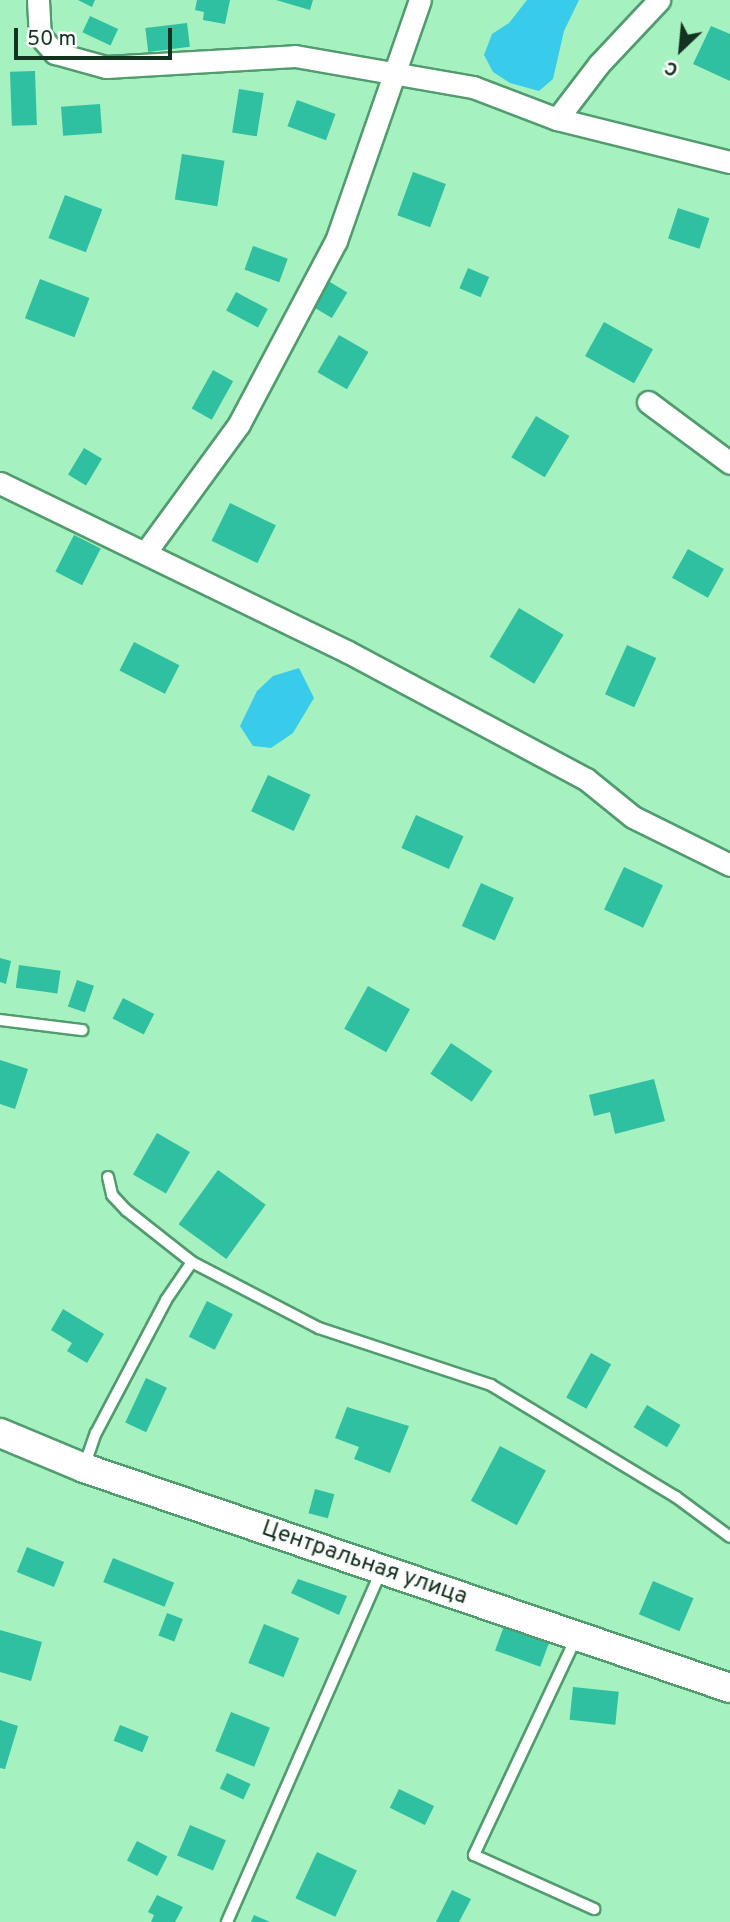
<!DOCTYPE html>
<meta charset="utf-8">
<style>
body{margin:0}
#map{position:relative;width:730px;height:1922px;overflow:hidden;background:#a5f1bf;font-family:Overpass,sans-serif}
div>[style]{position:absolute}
.water>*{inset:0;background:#39ccea}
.building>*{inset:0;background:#2fbfa1;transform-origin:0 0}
.roads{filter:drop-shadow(2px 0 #529b6e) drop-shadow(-2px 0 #529b6e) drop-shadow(0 2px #529b6e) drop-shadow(0 -2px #529b6e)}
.lane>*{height:10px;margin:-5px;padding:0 5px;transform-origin:5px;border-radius:5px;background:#fff}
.street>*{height:21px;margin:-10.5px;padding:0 10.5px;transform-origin:10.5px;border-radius:10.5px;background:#fff}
.secondary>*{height:28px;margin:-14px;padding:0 14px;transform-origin:14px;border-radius:14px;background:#fff}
span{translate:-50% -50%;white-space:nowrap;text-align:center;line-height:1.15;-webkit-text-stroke:5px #fdfdfd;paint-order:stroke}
.street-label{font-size:23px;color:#133220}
.north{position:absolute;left:646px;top:14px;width:70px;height:70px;-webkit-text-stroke:5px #fdfdfd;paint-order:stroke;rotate:206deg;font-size:19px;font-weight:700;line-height:28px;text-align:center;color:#133220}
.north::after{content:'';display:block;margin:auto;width:24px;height:32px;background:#133220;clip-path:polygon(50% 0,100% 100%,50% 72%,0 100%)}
.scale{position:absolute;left:14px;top:28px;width:158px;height:32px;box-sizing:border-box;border:4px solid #133220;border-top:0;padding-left:9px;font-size:21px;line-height:24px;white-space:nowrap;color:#133220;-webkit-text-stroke:5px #fdfdfd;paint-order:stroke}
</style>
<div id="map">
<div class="water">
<div style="clip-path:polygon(527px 0,579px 0,564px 31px,553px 79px,539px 91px,510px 83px,493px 72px,484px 55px,492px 34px,509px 23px)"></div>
<div style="clip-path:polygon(299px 668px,314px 698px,293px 733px,271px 748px,253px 746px,240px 726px,257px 691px,273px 676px)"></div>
</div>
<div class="building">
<div style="clip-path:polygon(78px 0,95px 0,92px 7px)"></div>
<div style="clip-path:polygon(197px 0,230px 0,225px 24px,203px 20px,204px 12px,195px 10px)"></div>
<div style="clip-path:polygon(276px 0,313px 0,310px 10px)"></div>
<div style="left:90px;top:16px;width:31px;height:18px;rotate:25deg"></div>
<div style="left:187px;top:23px;width:24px;height:42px;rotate:83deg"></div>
<div style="clip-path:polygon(711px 26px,730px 34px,730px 81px,693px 64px)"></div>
<div style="left:35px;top:71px;width:54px;height:25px;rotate:88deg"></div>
<div style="left:239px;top:89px;width:25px;height:44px;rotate:9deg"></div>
<div style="left:297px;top:100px;width:41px;height:28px;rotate:20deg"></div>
<div style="left:100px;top:104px;width:29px;height:39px;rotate:86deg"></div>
<div style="left:182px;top:154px;width:43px;height:46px;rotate:9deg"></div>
<div style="left:413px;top:172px;width:35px;height:46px;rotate:20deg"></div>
<div style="left:65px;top:195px;width:40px;height:46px;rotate:21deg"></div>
<div style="left:678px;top:208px;width:33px;height:32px;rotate:18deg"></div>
<div style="left:253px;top:246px;width:37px;height:25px;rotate:20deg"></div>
<div style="left:468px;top:268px;width:23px;height:22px;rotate:23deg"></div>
<div style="left:40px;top:279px;width:53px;height:42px;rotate:21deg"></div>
<div style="left:325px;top:279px;width:26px;height:30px;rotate:31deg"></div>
<div style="left:236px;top:292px;width:36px;height:21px;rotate:28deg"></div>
<div style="left:604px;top:322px;width:56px;height:39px;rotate:29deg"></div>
<div style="left:339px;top:335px;width:34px;height:43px;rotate:30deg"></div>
<div style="left:213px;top:370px;width:23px;height:44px;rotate:29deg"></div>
<div style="left:536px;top:416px;width:39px;height:48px;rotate:31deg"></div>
<div style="left:84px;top:448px;width:21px;height:31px;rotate:31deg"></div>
<div style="left:230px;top:503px;width:51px;height:42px;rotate:26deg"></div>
<div style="left:74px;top:535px;width:30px;height:41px;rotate:27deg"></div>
<div style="left:688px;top:549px;width:41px;height:33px;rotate:29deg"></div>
<div style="left:519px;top:608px;width:52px;height:57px;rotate:31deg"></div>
<div style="left:134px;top:642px;width:51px;height:32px;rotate:27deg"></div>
<div style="left:627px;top:645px;width:32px;height:54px;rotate:24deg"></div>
<div style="left:268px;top:775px;width:47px;height:40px;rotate:25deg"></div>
<div style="left:416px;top:815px;width:52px;height:36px;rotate:24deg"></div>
<div style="left:624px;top:867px;width:43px;height:47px;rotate:25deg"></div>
<div style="left:481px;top:883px;width:36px;height:47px;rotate:24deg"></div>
<div style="clip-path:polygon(0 958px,11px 961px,6px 984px,0 982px)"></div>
<div style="left:19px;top:965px;width:42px;height:23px;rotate:8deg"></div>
<div style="left:77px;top:980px;width:18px;height:28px;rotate:19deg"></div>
<div style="left:368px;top:986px;width:48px;height:49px;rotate:29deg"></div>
<div style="left:123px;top:998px;width:35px;height:23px;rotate:27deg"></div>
<div style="left:451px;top:1043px;width:50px;height:37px;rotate:34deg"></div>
<div style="clip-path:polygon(0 1060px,28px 1069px,15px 1109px,0 1104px)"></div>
<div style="clip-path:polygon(654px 1079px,665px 1121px,615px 1134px,610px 1112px,594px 1116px,589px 1095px)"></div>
<div style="left:157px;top:1133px;width:38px;height:48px;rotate:30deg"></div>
<div style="left:218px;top:1170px;width:59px;height:67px;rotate:36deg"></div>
<div style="left:207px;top:1301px;width:29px;height:40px;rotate:27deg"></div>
<div style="clip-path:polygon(63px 1309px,104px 1334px,87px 1363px,67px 1351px,72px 1343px,51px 1330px)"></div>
<div style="left:591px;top:1353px;width:23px;height:51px;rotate:29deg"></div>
<div style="left:146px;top:1378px;width:23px;height:49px;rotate:25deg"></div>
<div style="left:647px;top:1405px;width:39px;height:26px;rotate:31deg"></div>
<div style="clip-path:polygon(347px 1407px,409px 1426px,390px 1473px,354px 1459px,359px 1447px,335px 1438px)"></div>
<div style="left:500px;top:1446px;width:52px;height:62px;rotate:28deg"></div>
<div style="left:315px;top:1489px;width:20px;height:25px;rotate:15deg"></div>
<div style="left:27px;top:1547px;width:40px;height:27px;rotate:22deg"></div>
<div style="left:113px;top:1558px;width:66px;height:26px;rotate:22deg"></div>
<div style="clip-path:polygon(298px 1579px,347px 1596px,339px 1615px,291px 1593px)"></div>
<div style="left:653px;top:1581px;width:44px;height:36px;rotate:23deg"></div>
<div style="left:167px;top:1613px;width:17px;height:24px;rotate:21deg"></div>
<div style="left:264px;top:1624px;width:38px;height:42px;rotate:22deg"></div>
<div style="left:504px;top:1626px;width:48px;height:26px;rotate:20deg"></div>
<div style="clip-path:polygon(0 1630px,42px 1642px,31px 1681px,0 1672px)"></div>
<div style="left:573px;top:1687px;width:46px;height:33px;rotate:6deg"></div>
<div style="left:231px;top:1712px;width:42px;height:42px;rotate:22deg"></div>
<div style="clip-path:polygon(0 1720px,18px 1726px,5px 1769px,0 1768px)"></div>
<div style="left:120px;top:1725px;width:31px;height:17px;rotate:22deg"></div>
<div style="left:227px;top:1773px;width:26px;height:17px;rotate:25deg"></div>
<div style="left:399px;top:1789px;width:39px;height:21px;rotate:26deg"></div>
<div style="left:190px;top:1825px;width:39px;height:33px;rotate:23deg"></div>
<div style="left:137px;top:1841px;width:34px;height:22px;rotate:27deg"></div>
<div style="left:317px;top:1852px;width:44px;height:51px;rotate:25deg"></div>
<div style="clip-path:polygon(452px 1890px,471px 1899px,459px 1922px,436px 1922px)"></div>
<div style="clip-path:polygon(157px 1895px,183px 1907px,175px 1922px,151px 1922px,154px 1915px,148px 1912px)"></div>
<div style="clip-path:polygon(254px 1915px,270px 1922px,251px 1922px)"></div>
</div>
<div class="roads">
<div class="lane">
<div style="left:0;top:1020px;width:83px;rotate:7deg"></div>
<div style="left:108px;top:1177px;width:18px;rotate:77deg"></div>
<div style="left:112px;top:1195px;width:21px;rotate:47deg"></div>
<div style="left:126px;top:1210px;width:84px;rotate:38.2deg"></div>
<div style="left:84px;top:1467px;width:36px;rotate:-71deg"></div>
<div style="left:96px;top:1433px;width:150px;rotate:-62.2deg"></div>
<div style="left:166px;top:1300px;width:46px;rotate:-55.6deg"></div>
<div style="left:192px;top:1262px;width:143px;rotate:27.5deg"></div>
<div style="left:319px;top:1328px;width:181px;rotate:18.3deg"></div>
<div style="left:491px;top:1385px;width:216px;rotate:31.2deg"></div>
<div style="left:676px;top:1497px;width:67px;rotate:36.5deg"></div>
<div style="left:576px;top:1638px;width:240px;rotate:115.2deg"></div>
<div style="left:474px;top:1855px;width:132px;rotate:24.2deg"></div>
<div style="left:227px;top:1922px;width:383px;rotate:-66.3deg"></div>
</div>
<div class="street">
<div style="left:38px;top:0;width:36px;rotate:87deg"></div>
<div style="left:40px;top:36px;width:23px;rotate:49deg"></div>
<div style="left:55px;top:53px;width:53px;rotate:15.4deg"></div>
<div style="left:106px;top:67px;width:189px;rotate:-3.3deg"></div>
<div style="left:295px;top:56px;width:181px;rotate:9.9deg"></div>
<div style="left:473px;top:87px;width:90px;rotate:20.9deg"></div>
<div style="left:557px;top:119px;width:69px;rotate:-52.6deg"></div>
<div style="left:599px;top:64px;width:88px;rotate:-46.8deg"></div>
<div style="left:557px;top:119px;width:178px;rotate:14deg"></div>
<div style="left:648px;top:402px;width:102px;rotate:36.6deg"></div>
<div style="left:0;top:483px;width:387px;rotate:25.9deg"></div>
<div style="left:348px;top:652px;width:270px;rotate:28.1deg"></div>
<div style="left:586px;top:779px;width:60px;rotate:39deg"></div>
<div style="left:633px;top:817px;width:108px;rotate:26.3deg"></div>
<div style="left:145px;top:553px;width:160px;rotate:-53.9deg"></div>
<div style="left:239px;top:424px;width:207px;rotate:-62.1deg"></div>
<div style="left:336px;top:241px;width:255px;rotate:-70.8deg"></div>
</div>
<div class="secondary">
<div style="left:0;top:1433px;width:91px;rotate:22.6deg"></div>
<div style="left:84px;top:1468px;width:682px;rotate:18.81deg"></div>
</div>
</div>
<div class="street-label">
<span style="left:364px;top:1564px;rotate:19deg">Центральная улица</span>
</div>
<div class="north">С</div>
<div class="scale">50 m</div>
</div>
